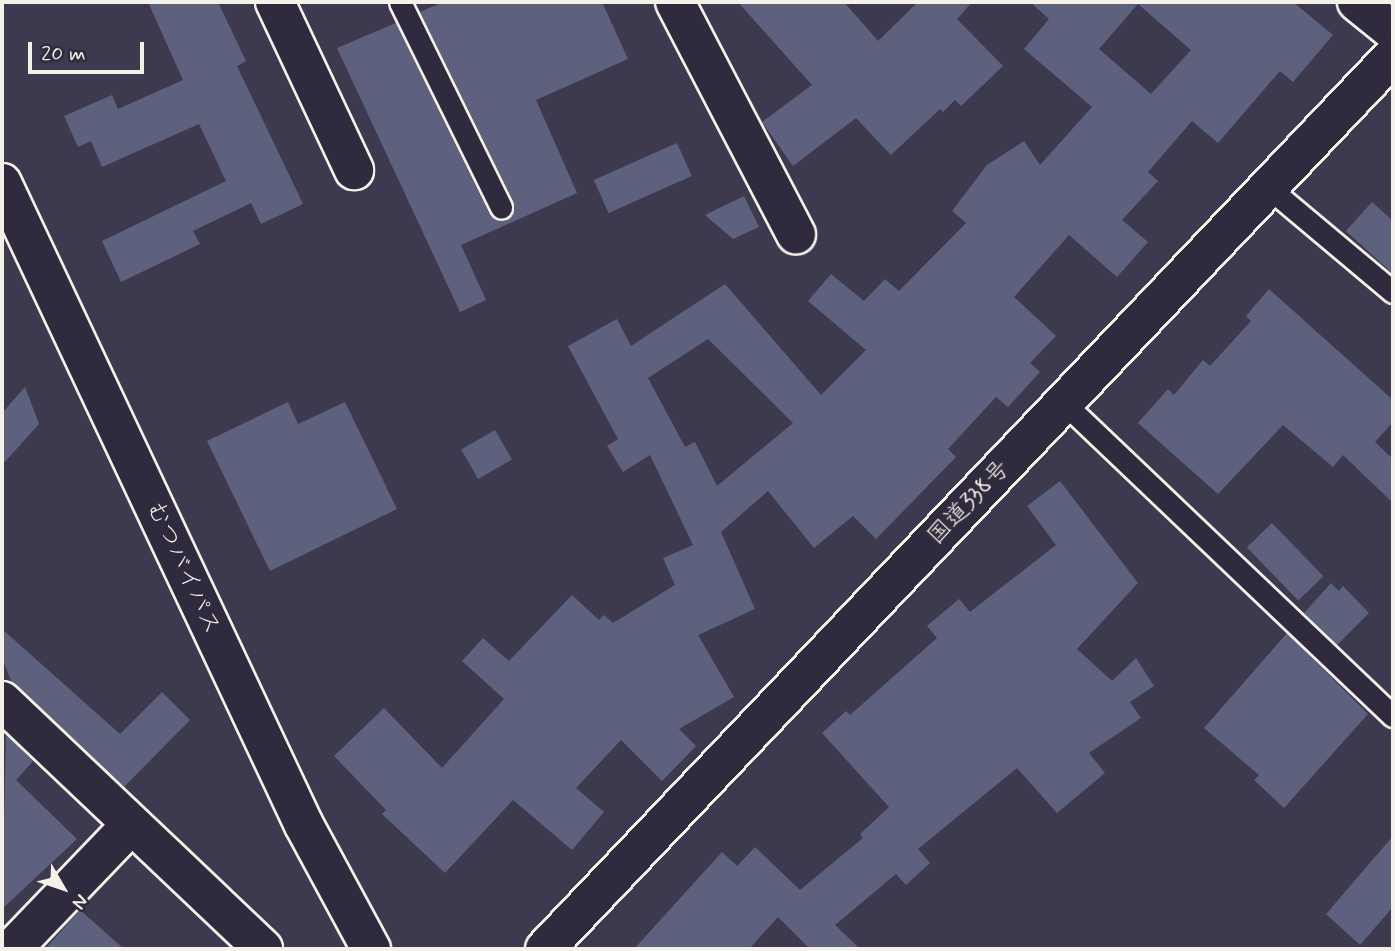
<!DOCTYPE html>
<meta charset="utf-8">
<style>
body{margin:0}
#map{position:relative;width:1395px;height:951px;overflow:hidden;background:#3d3a50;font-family:Mynerve,"Klee One",sans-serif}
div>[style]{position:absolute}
.building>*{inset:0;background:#5e617e;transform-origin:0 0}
.roads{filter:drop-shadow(2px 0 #f4f1e8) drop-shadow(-2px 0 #f4f1e8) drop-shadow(0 2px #f4f1e8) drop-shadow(0 -2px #f4f1e8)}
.lane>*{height:21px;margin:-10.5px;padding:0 10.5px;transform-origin:10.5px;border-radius:10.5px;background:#2f2a3d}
.street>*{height:38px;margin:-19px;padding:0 19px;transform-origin:19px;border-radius:19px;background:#2f2a3d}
.highway>*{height:38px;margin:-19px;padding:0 19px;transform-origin:19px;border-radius:19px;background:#2f2a3d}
span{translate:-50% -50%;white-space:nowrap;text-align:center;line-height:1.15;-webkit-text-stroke:5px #2f2a3d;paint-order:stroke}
.street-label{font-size:24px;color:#f4f1e8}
.frame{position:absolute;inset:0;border:4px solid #f4f1e8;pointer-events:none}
.north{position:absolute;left:28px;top:853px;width:70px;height:70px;-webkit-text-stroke:5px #2f2a3d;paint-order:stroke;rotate:129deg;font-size:19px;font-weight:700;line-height:28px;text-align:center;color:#f4f1e8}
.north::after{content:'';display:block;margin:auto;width:24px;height:32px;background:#f4f1e8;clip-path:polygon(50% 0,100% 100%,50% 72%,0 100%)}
.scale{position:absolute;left:28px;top:42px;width:116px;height:32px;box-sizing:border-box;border:4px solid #f4f1e8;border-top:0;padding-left:9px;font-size:21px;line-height:24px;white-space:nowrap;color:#f4f1e8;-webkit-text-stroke:5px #2f2a3d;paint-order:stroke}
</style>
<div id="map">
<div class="building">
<div style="clip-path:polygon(148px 2px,218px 2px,246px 61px,237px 66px,303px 204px,261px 224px,251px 203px,193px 231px,200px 244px,121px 282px,102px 241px,226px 181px,199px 124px,102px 167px,91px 141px,78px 147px,64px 116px,112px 95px,118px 109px,183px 80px)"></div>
<div style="clip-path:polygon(443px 2px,602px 2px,628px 59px,536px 100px,577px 193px,461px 245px,486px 300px,460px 312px,337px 48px,396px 23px,489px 213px,506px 219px,513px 201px,420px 12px)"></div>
<div style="clip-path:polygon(738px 2px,844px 2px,878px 41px,918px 2px,972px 2px,957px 19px,1003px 66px,961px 106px,955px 100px,943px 112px,940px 109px,891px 155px,856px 118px,793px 166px,762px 122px,812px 85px)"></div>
<div style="clip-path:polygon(evenodd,1030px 2px,1293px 2px,1333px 35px,1293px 82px,1280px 71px,1218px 143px,1192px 121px,1148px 172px,1158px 181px,1122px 220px,1148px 242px,1117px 277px,1069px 235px,1014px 297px,1056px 336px,1030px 363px,1040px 372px,1008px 407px,996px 397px,948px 449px,956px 457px,876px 539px,853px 516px,814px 548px,768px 491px,721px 532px,755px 609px,698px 635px,734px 697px,679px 729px,696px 746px,662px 781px,621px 740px,576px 788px,604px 812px,572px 850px,513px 800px,445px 873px,382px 814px,386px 810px,334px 756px,384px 708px,442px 768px,504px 699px,462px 661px,483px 638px,509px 661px,572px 595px,599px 620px,604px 615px,613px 623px,675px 585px,663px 558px,693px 545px,650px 455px,623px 472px,607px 446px,618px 439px,568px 346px,617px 319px,631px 346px,725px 284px,821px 395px,866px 350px,808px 301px,831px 274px,864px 301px,885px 279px,899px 291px,966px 223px,952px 211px,987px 165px,1024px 141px,1040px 165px,1092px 107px,1024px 49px,1049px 19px,1030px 2px,1138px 4px,1191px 50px,1151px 94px,1099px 49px,1138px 4px,1030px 2px,708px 339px,793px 423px,717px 486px,695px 442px,685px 447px,648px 378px,708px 339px)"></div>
<div style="left:677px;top:143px;width:36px;height:91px;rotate:66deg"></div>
<div style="clip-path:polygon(744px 196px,759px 227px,733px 239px,705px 215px)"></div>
<div style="clip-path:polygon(1372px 202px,1393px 221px,1393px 274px,1346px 231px)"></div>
<div style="clip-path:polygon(1269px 289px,1393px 400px,1393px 422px,1375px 442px,1393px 459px,1393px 503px,1343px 455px,1333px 467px,1283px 425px,1218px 494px,1138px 423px,1168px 389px,1174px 395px,1203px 360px,1210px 366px,1251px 321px,1246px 316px)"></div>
<div style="clip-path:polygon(25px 387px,39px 424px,2px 465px,2px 413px)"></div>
<div style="clip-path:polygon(288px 402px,298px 424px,345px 402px,397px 509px,270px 571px,207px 441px)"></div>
<div style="left:495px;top:430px;width:34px;height:39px;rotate:60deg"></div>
<div style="clip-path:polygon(1060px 481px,1138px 583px,1077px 649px,1112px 681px,1136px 658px,1154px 686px,1130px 702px,1141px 718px,1089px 753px,1105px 773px,1057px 813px,1017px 768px,918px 849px,930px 863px,906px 885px,896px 874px,835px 925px,860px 949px,810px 949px,778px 917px,749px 949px,634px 949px,722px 852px,737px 866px,755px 847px,800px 890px,863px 838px,860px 834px,889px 807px,822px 733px,846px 711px,850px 715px,937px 638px,927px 626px,959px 599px,970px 612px,1056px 545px,1027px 506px)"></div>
<div style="left:1272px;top:523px;width:74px;height:35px;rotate:46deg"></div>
<div style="clip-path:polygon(1331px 583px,1339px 591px,1343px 586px,1369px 613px,1337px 645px,1304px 613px)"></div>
<div style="clip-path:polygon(2px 629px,120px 734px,162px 692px,190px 720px,124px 787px,12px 683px,2px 658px)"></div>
<div style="clip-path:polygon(1287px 633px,1368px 714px,1284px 808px,1254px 780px,1259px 775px,1204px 728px)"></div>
<div style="clip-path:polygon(6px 735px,33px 761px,16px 780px,77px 839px,2px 909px)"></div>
<div style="clip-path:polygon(1393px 836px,1393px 907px,1360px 945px,1326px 914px)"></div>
<div style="clip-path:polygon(80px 910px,124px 949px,45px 949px)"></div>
</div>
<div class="roads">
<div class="lane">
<div style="left:400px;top:2px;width:229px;rotate:63.8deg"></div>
<div style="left:1269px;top:188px;width:162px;rotate:40deg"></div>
<div style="left:1064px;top:403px;width:454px;rotate:43.6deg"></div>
</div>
<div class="street">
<div style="left:275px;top:2px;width:186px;rotate:64.8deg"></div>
<div style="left:675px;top:2px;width:262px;rotate:62.5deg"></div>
<div style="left:1357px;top:2px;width:46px;rotate:38.9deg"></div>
<div style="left:2px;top:701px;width:360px;rotate:43.5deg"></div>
<div style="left:12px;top:949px;width:172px;rotate:-46.2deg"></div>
</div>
<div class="highway">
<div style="left:2px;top:183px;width:709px;rotate:64.81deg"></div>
<div style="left:304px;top:825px;width:141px;rotate:61.6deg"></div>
<div style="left:545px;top:949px;width:1231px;rotate:-46.48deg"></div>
</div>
</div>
<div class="street-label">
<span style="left:969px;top:503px;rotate:-46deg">国道338号</span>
<span style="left:183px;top:568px;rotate:65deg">むつバイパス</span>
</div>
<div class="frame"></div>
<div class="north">N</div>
<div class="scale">20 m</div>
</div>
